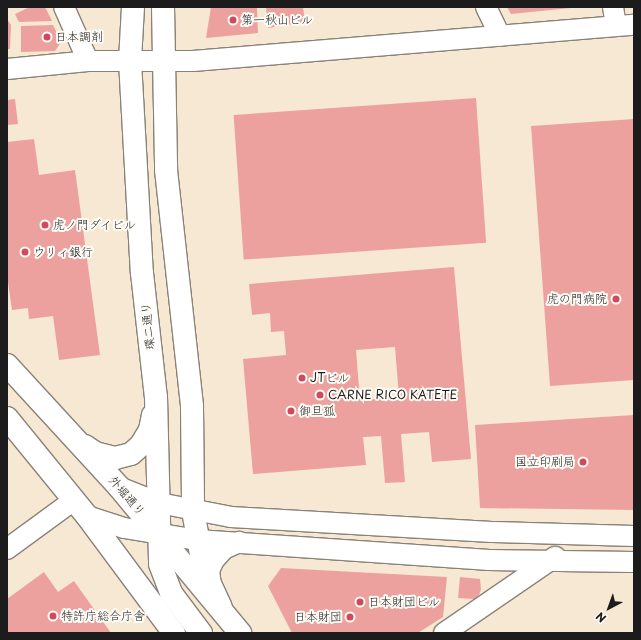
<!DOCTYPE html>
<meta charset="utf-8">
<style>
body{margin:0}
#map{position:relative;width:641px;height:640px;overflow:hidden;background:#f6e8d3;font-family:"Playpen Sans","Klee One",sans-serif}
div>[style]{position:absolute}
.building>*{inset:0;background:#eda19e;transform-origin:0 0}
.roads{filter:drop-shadow(1px 0 #898278) drop-shadow(-1px 0 #898278) drop-shadow(0 1px #898278) drop-shadow(0 -1px #898278)}
.minor>*{height:20px;margin:-10px;padding:0 10px;transform-origin:10px;border-radius:10px;background:#fff}
.major>*{height:22px;margin:-11px;padding:0 11px;transform-origin:11px;border-radius:11px;background:#fff}
.dots>*{width:11px;height:11px;translate:-50% -50%;box-sizing:border-box;border:2px solid #fdfcf7;border-radius:50%}
span{translate:-50% -50%;white-space:nowrap;text-align:center;line-height:1.15;-webkit-text-stroke:4px #fdfcf7;paint-order:stroke}
.poi-label{font-size:12px;color:#1c1c1c}
.left{translate:0 -50%;text-align:left}
.right{translate:-100% -50%;text-align:right}
.street-label{font-size:12px;color:#1c1c1c}
.frame{position:absolute;inset:0;border:8px solid #1c1c1c;pointer-events:none}
.north{position:absolute;left:589px;top:588px;width:40px;height:40px;-webkit-text-stroke:3px #fdfcf7;paint-order:stroke;rotate:221deg;font-size:11px;font-weight:700;line-height:16px;text-align:center;color:#1c1c1c}
.north::after{content:'';display:block;margin:auto;width:14px;height:18px;background:#1c1c1c;clip-path:polygon(50% 0,100% 100%,50% 72%,0 100%)}
</style>
<div id="map">
<div class="building">
<div style="clip-path:polygon(30px 7px,45px 7px,52px 21px,19px 22px,15px 14px)"></div>
<div style="clip-path:polygon(211px 7px,257px 7px,258px 33px,206px 38px)"></div>
<div style="clip-path:polygon(266px 7px,303px 7px,305px 22px,268px 28px)"></div>
<div style="clip-path:polygon(507px 7px,571px 7px,571px 8px,511px 14px)"></div>
<div style="clip-path:polygon(7px 19px,11px 25px,10px 49px,7px 49px)"></div>
<div style="clip-path:polygon(53px 25px,61px 42px,55px 51px,21px 52px,21px 26px)"></div>
<div style="left:476px;top:98px;width:145px;height:243px;rotate:86deg"></div>
<div style="clip-path:polygon(15px 99px,18px 124px,7px 125px,7px 100px)"></div>
<div style="clip-path:polygon(634px 119px,634px 380px,550px 386px,531px 126px)"></div>
<div style="clip-path:polygon(34px 139px,39px 175px,75px 170px,100px 355px,59px 360px,53px 316px,29px 319px,28px 308px,12px 310px,7px 275px,7px 142px)"></div>
<div style="clip-path:polygon(evenodd,454px 267px,471px 459px,432px 462px,429px 432px,401px 434px,405px 482px,385px 483px,381px 436px,363px 437px,366px 465px,253px 474px,243px 359px,286px 355px,284px 331px,271px 332px,270px 313px,252px 315px,249px 284px,454px 267px,395px 347px,399px 397px,360px 400px,356px 350px,395px 347px)"></div>
<div style="clip-path:polygon(634px 415px,634px 510px,480px 508px,475px 425px)"></div>
<div style="clip-path:polygon(281px 568px,447px 577px,443px 617px,418px 633px,292px 633px,268px 586px)"></div>
<div style="clip-path:polygon(44px 572px,58px 592px,74px 581px,111px 633px,7px 633px,7px 599px)"></div>
<div style="clip-path:polygon(460px 577px,480px 579px,481px 589px,479px 595px,474px 599px,458px 598px)"></div>
</div>
<div class="roads">
<div class="minor">
<div style="left:64px;top:7px;width:59px;rotate:66deg"></div>
<div style="left:486px;top:7px;width:32px;rotate:64deg"></div>
<div style="left:613px;top:7px;width:19px;rotate:81deg"></div>
<div style="left:7px;top:69px;width:81px;rotate:-5.6deg"></div>
<div style="left:88px;top:61px;width:105px"></div>
<div style="left:193px;top:61px;width:442px;rotate:-4.7deg"></div>
<div style="left:119px;top:487px;width:43px;rotate:21.8deg"></div>
<div style="left:159px;top:503px;width:73px;rotate:11deg"></div>
<div style="left:231px;top:517px;width:261px;rotate:3.3deg"></div>
<div style="left:492px;top:532px;width:142px;rotate:1.6deg"></div>
<div style="left:87px;top:516px;width:39px;rotate:18deg"></div>
<div style="left:124px;top:528px;width:74px;rotate:9.3deg"></div>
<div style="left:197px;top:540px;width:293px;rotate:3.9deg"></div>
<div style="left:489px;top:560px;width:145px;rotate:0.8deg"></div>
<div style="left:7px;top:549px;width:83px;rotate:-36.2deg"></div>
<div style="left:211px;top:585px;width:14px;rotate:-98deg"></div>
<div style="left:209px;top:571px;width:12px;rotate:-66deg"></div>
<div style="left:214px;top:560px;width:15px;rotate:-48deg"></div>
<div style="left:224px;top:549px;width:17px;rotate:-25deg"></div>
<div style="left:444px;top:633px;width:135px;rotate:-34.4deg"></div>
</div>
<div class="major">
<div style="left:133px;top:7px;width:54px;rotate:93.2deg"></div>
<div style="left:130px;top:61px;width:212px;rotate:86.8deg"></div>
<div style="left:142px;top:273px;width:125px;rotate:83.6deg"></div>
<div style="left:156px;top:397px;width:167px;rotate:88.6deg"></div>
<div style="left:160px;top:564px;width:31px;rotate:69deg"></div>
<div style="left:171px;top:593px;width:50px;rotate:53.1deg"></div>
<div style="left:163px;top:7px;width:163px;rotate:88.9deg"></div>
<div style="left:166px;top:170px;width:238px;rotate:83.7deg"></div>
<div style="left:192px;top:407px;width:104px;rotate:89.4deg"></div>
<div style="left:193px;top:511px;width:61px;rotate:79.6deg"></div>
<div style="left:204px;top:571px;width:40px;rotate:65deg"></div>
<div style="left:7px;top:365px;width:166px;rotate:47.4deg"></div>
<div style="left:119px;top:487px;width:190px;rotate:50.3deg"></div>
<div style="left:7px;top:418px;width:127px;rotate:50.8deg"></div>
<div style="left:87px;top:516px;width:146px;rotate:53.4deg"></div>
<div style="left:85px;top:446px;width:12px;rotate:35deg"></div>
<div style="left:95px;top:453px;width:21px;rotate:14deg"></div>
<div style="left:115px;top:458px;width:16px;rotate:-14deg"></div>
<div style="left:131px;top:454px;width:13px;rotate:-42deg"></div>
<div style="left:141px;top:445px;width:17px;rotate:-59deg"></div>
<div style="left:150px;top:430px;width:15px;rotate:-79deg"></div>
</div>
</div>
<div class="dots">
<div style="left:233px;top:20px;background:#d1495b"></div>
<div style="left:47px;top:37px;background:#d1495b"></div>
<div style="left:45px;top:225px;background:#d1495b"></div>
<div style="left:25px;top:252px;background:#d1495b"></div>
<div style="left:616px;top:299px;background:#d1495b"></div>
<div style="left:302px;top:378px;background:#d1495b"></div>
<div style="left:320px;top:395px;background:#d1495b"></div>
<div style="left:291px;top:411px;background:#d1495b"></div>
<div style="left:583px;top:462px;background:#d1495b"></div>
<div style="left:360px;top:602px;background:#d1495b"></div>
<div style="left:53px;top:616px;background:#d1495b"></div>
<div style="left:350px;top:617px;background:#d1495b"></div>
</div>
<div class="poi-label">
<span class="left" style="left:241px;top:20px">第一秋山ビル</span>
<span class="left" style="left:55px;top:37px">日本調剤</span>
<span class="left" style="left:53px;top:225px">虎ノ門ダイビル</span>
<span class="left" style="left:33px;top:252px">ウリィ銀行</span>
<span class="right" style="left:607px;top:299px">虎の門病院</span>
<span class="left" style="left:310px;top:378px">JTビル</span>
<span class="left" style="left:328px;top:395px">CARNE RICO KATETE</span>
<span class="left" style="left:299px;top:411px">御旦孤</span>
<span class="right" style="left:575px;top:462px">国立印刷局</span>
<span class="left" style="left:368px;top:602px">日本財団ビル</span>
<span class="left" style="left:61px;top:616px">特許庁総合庁舎</span>
<span class="right" style="left:342px;top:617px">日本財団</span>
</div>
<div class="street-label">
<span style="left:148px;top:326px;rotate:-96deg">環二通り</span>
<span style="left:127px;top:496px;rotate:49deg">外堀通り</span>
</div>
<div class="frame"></div>
<div class="north">N</div>
</div>
